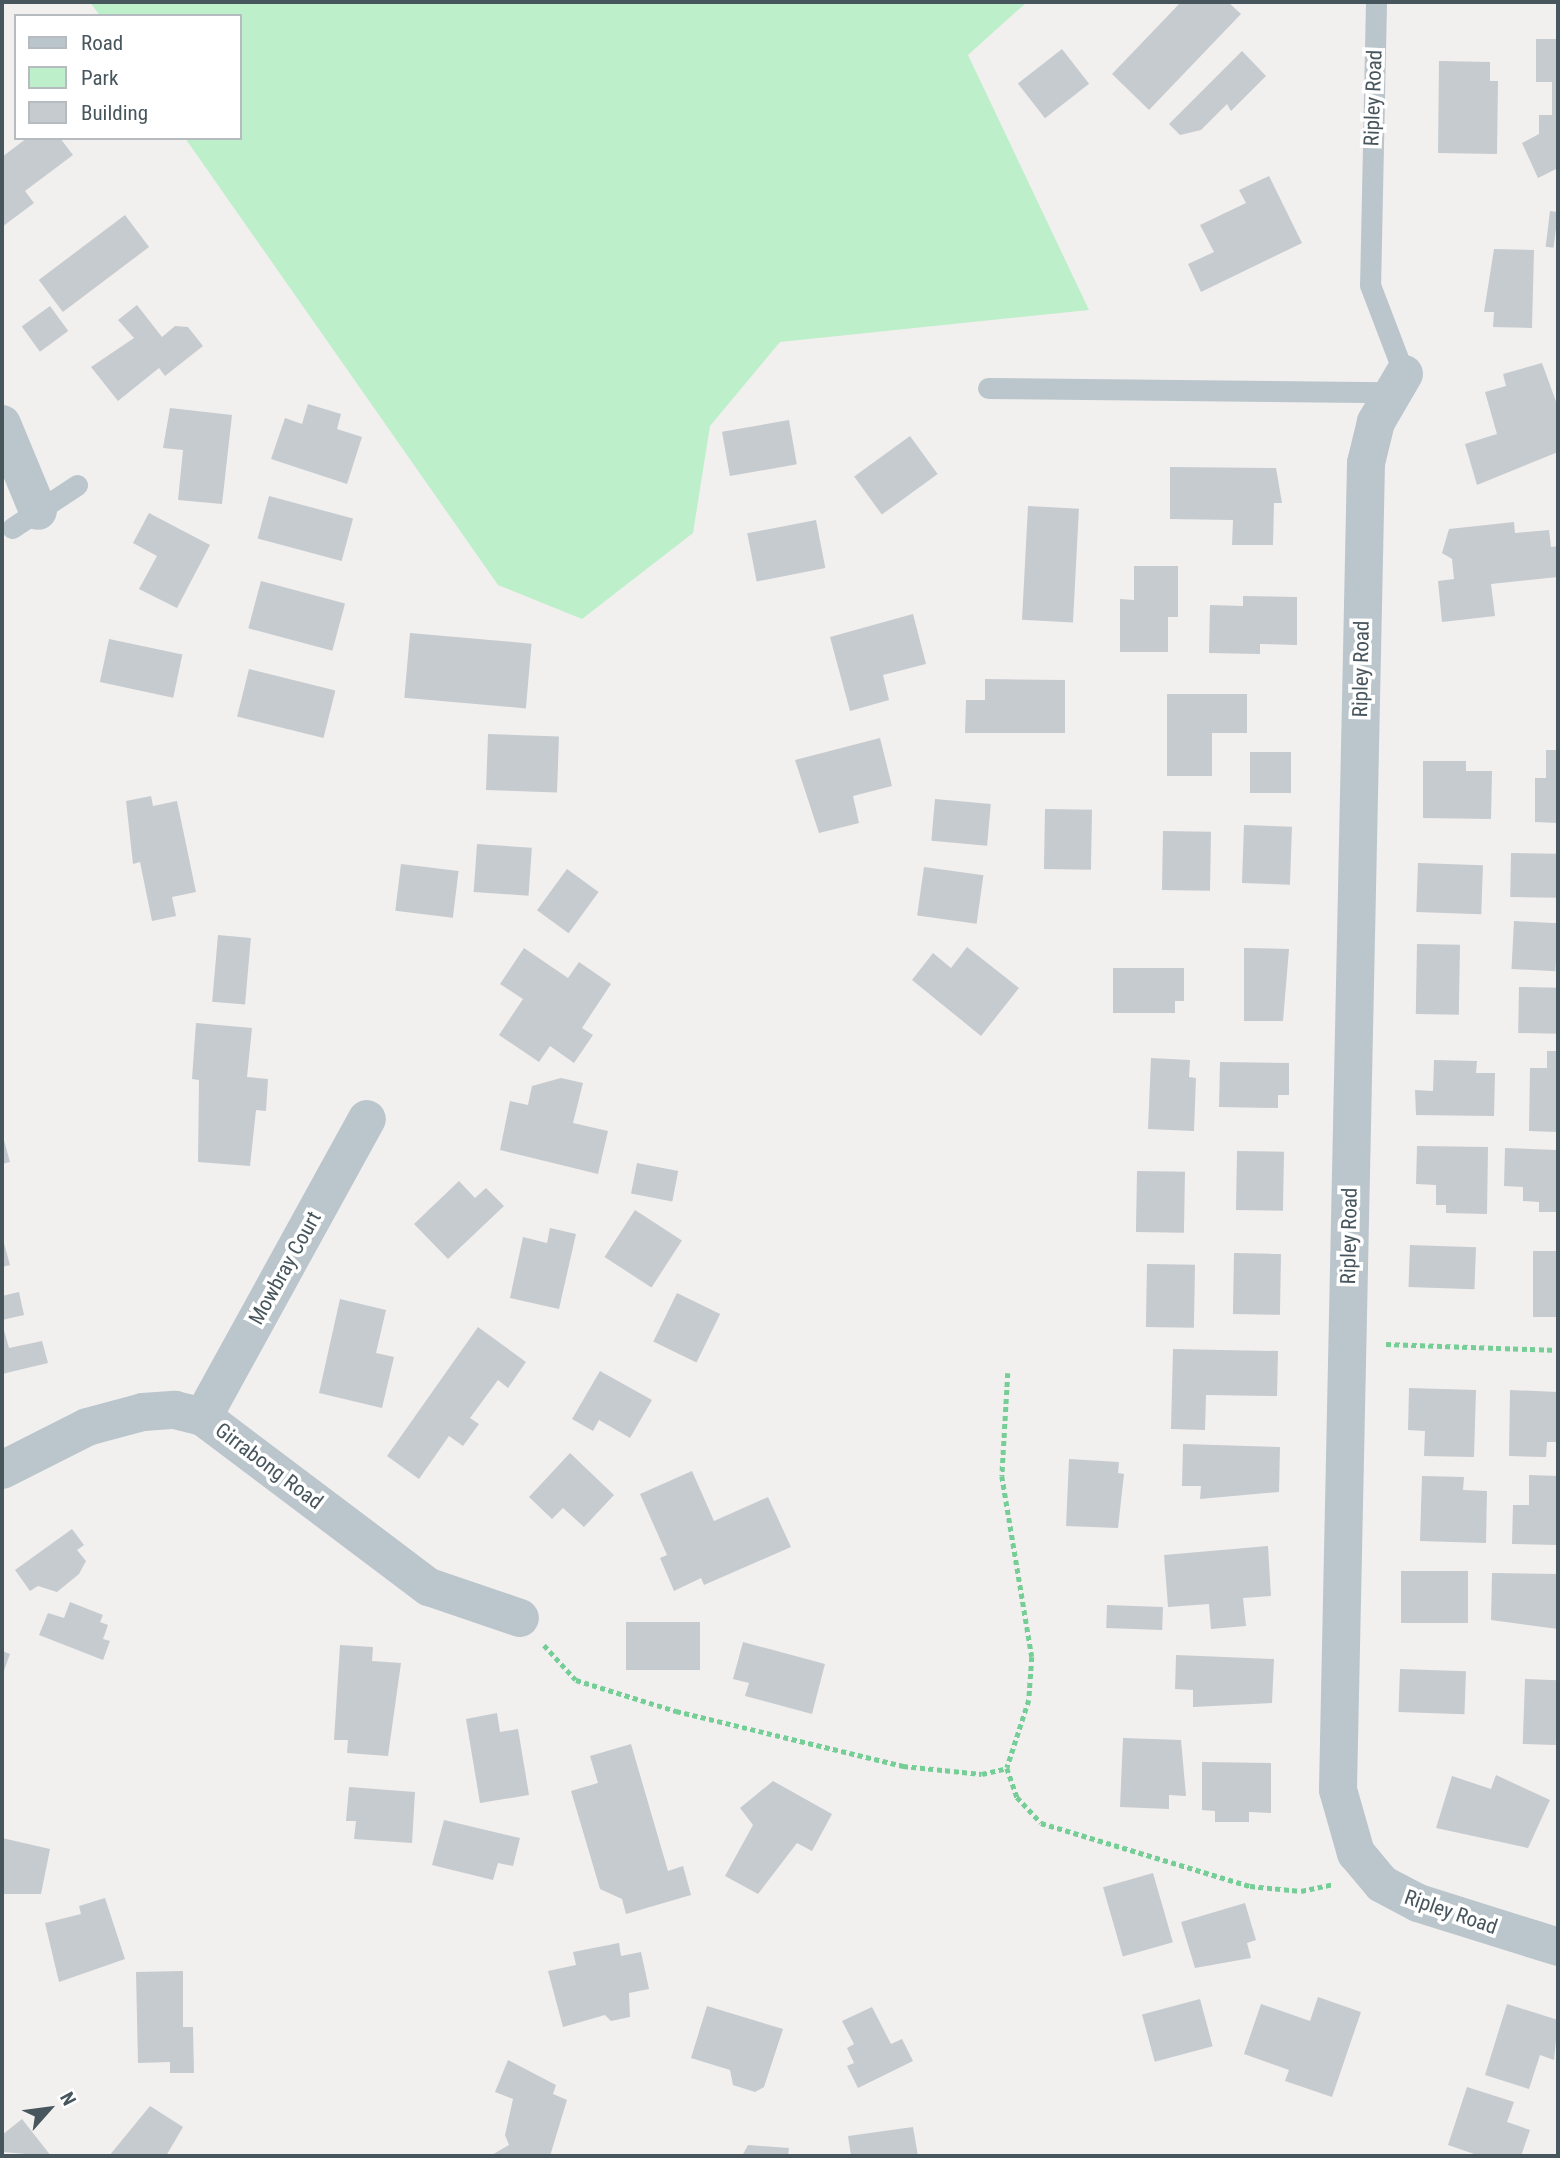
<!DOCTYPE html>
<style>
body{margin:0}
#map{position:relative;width:1560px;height:2158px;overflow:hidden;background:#f2efef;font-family:"Roboto Condensed",sans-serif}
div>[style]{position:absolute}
.green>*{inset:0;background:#bdf0ca}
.building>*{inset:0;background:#c6cbcf;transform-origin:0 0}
.path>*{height:4.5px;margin-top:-2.25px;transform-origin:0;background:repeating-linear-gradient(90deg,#74ce96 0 5px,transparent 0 8.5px)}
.lane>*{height:21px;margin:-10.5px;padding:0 10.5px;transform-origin:10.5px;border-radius:10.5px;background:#bac6cc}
.street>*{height:38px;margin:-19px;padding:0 19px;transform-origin:19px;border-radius:19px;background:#bac6cc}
span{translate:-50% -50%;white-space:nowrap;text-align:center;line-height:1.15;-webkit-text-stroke:7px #fff;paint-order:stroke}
.street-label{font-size:21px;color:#47555d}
.frame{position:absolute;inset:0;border:4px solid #47555d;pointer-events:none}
.legend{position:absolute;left:14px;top:14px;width:228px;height:126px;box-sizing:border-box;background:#fff;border:2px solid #b5bbbe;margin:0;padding:9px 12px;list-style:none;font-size:21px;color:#47555d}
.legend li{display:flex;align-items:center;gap:14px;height:35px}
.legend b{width:35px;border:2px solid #b5bbbe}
.north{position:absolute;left:14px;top:2074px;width:70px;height:70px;-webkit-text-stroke:5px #fff;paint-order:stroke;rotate:62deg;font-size:19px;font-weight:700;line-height:28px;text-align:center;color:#47555d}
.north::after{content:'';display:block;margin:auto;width:24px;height:32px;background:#47555d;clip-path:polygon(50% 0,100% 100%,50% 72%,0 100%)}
</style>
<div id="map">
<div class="green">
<div style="clip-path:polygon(90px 2px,1027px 2px,968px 55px,1089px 310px,780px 342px,710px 426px,693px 533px,582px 619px,498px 585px,185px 138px,240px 138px,240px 16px,100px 16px)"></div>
</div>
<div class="building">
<div style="clip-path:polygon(1181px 2px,1228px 2px,1241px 14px,1149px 110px,1112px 74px)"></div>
<div style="clip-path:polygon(1536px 39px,1558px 39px,1558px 168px,1538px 178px,1522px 143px,1539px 134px,1539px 115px,1552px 115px,1552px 82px,1536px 82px)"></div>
<div style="left:1062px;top:49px;width:44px;height:56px;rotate:52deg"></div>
<div style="clip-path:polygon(1242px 51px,1266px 76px,1231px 111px,1227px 104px,1201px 130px,1180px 135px,1169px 124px)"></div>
<div style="clip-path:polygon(1439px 61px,1490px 62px,1490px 81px,1498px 81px,1497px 154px,1438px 153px)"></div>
<div style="clip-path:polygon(27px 138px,60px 138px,73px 155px,25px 191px,34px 203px,2px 227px,2px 157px)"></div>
<div style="clip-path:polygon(1269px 176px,1302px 243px,1201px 292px,1188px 264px,1214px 252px,1200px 225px,1246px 203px,1239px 190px)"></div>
<div style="left:1550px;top:211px;width:8px;height:36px;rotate:7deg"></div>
<div style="left:125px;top:215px;width:40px;height:108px;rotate:53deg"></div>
<div style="clip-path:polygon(1494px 249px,1534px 250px,1532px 328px,1493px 327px,1494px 312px,1484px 312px)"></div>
<div style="clip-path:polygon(137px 305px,162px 337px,175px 326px,188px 327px,203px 346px,165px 376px,159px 368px,118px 401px,91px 367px,134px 338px,118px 320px)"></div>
<div style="left:50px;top:306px;width:31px;height:35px;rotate:54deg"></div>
<div style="clip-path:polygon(1542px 363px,1558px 407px,1558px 452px,1477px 485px,1465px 444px,1497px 434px,1485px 392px,1506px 386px,1503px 374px)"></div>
<div style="clip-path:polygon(308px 404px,341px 414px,337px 429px,362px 437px,347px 484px,271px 459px,285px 418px,302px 424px)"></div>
<div style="clip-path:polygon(170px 408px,232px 415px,222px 504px,178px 500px,183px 450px,163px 448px)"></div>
<div style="left:789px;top:420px;width:45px;height:68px;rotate:80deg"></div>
<div style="left:910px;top:436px;width:47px;height:69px;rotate:54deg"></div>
<div style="clip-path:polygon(1170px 467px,1276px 468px,1282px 503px,1274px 503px,1273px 545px,1232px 545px,1233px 520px,1170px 519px)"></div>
<div style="left:269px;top:496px;width:87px;height:44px;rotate:15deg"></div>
<div style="left:1028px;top:506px;width:51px;height:114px;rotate:3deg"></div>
<div style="clip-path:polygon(149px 513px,210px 545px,177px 608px,139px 589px,157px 556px,133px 543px)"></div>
<div style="left:816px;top:520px;width:49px;height:70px;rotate:79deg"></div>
<div style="clip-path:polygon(1514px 522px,1515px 533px,1549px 530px,1551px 547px,1558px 546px,1558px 577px,1491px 584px,1495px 616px,1442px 622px,1438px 581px,1454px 579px,1452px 559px,1442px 553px,1449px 529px)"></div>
<div style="clip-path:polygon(1134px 566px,1178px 566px,1178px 617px,1168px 617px,1168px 652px,1120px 652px,1120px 599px,1134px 600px)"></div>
<div style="left:261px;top:581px;width:87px;height:49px;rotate:15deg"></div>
<div style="clip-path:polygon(1243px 596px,1297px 597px,1297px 645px,1260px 644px,1260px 654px,1209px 653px,1210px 605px,1243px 606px)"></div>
<div style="clip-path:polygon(913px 614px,926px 664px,883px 675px,889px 700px,850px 711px,830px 637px)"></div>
<div style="left:410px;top:633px;width:122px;height:65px;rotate:5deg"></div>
<div style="left:109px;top:639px;width:75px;height:44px;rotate:12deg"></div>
<div style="left:249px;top:669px;width:89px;height:49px;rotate:14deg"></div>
<div style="clip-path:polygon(985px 679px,1065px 680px,1065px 733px,965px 733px,966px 700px,985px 700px)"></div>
<div style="clip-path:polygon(1167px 694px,1247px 694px,1247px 733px,1212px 733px,1212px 776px,1167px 776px)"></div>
<div style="left:488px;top:734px;width:71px;height:56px;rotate:2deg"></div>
<div style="clip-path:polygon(880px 738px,892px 786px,853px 796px,859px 823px,819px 833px,795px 760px)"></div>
<div style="clip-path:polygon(1546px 750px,1558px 750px,1558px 823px,1535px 822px,1535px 778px,1546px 778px)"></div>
<div style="left:1250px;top:752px;width:41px;height:41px"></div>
<div style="clip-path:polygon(1423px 761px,1466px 761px,1466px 771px,1492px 771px,1491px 819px,1423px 818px)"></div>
<div style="clip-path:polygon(151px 796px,153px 806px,177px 801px,196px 892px,172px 897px,176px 916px,152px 921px,140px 862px,133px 864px,126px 801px)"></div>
<div style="left:935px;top:799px;width:56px;height:42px;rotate:5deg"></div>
<div style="left:1045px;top:809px;width:47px;height:60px;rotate:1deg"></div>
<div style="left:1244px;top:825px;width:48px;height:58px;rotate:2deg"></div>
<div style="left:1163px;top:831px;width:48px;height:59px;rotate:1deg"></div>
<div style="left:477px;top:844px;width:55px;height:48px;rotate:4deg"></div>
<div style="left:1511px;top:853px;width:47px;height:44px;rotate:1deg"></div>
<div style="left:1418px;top:863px;width:65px;height:49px;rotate:2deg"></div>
<div style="left:401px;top:864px;width:58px;height:47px;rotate:7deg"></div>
<div style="left:924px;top:867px;width:60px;height:49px;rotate:8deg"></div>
<div style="left:567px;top:869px;width:39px;height:51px;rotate:36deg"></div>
<div style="left:1514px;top:921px;width:44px;height:48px;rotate:3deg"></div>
<div style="left:218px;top:935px;width:33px;height:67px;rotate:5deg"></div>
<div style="left:1417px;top:944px;width:43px;height:70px;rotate:1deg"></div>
<div style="clip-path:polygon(967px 947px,1019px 988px,981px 1036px,912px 980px,933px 953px,951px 968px)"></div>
<div style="clip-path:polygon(524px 948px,568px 978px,579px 962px,611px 984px,582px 1028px,593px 1035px,574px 1063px,550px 1046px,539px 1062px,499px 1035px,523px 999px,500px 984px)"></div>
<div style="clip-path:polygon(1244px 948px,1289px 949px,1283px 1021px,1244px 1021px)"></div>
<div style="clip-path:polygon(1113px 968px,1184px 968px,1184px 1001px,1175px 1001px,1175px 1013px,1113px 1013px)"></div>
<div style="left:1519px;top:987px;width:39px;height:46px;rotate:1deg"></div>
<div style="clip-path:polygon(196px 1023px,252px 1028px,247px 1077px,268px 1079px,266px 1111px,256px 1110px,250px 1166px,198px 1162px,199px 1080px,192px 1079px)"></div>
<div style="clip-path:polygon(1547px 1051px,1558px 1051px,1558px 1132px,1529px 1131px,1530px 1068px,1547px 1068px)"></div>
<div style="clip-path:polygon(1151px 1058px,1190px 1060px,1189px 1077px,1196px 1078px,1194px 1131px,1148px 1129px)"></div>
<div style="clip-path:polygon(1434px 1060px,1477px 1061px,1476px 1073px,1495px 1073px,1494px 1116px,1416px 1115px,1415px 1090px,1433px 1091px)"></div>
<div style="clip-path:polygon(1220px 1062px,1289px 1063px,1289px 1095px,1278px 1095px,1278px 1108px,1219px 1107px)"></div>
<div style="clip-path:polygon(561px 1078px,583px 1083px,573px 1123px,608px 1131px,598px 1174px,500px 1150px,510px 1101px,528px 1105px,532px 1086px)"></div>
<div style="clip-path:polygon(2px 1133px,10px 1162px,2px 1164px)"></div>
<div style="clip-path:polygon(1417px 1146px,1488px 1147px,1487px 1214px,1446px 1213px,1446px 1205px,1436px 1205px,1436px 1185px,1416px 1184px)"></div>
<div style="clip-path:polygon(1505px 1148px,1558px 1150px,1558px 1212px,1539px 1212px,1539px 1202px,1523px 1201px,1523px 1187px,1504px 1186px)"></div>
<div style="left:1237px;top:1151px;width:47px;height:59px;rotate:1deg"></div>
<div style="left:637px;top:1163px;width:42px;height:31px;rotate:11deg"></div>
<div style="left:1137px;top:1171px;width:48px;height:61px;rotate:1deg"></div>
<div style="clip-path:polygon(459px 1181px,475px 1198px,486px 1188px,504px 1206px,448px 1259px,414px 1224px)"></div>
<div style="left:635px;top:1210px;width:56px;height:56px;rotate:33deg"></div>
<div style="clip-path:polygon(550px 1228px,576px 1234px,559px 1309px,510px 1298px,523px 1237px,547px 1243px)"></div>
<div style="clip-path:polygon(2px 1236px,10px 1265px,2px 1267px)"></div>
<div style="left:1410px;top:1245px;width:66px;height:42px;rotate:2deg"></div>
<div style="left:1533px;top:1251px;width:25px;height:66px"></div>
<div style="left:1234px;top:1253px;width:47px;height:61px;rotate:1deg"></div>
<div style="left:1147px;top:1264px;width:48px;height:63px;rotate:1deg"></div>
<div style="clip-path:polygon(19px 1292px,24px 1315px,2px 1320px,2px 1296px)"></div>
<div style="left:677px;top:1293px;width:48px;height:54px;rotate:26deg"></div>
<div style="clip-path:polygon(340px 1299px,386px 1310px,376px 1353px,394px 1357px,382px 1408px,319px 1393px)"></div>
<div style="clip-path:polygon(2px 1323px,9px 1348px,42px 1341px,48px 1363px,2px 1374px)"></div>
<div style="clip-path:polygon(478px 1327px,526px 1362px,508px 1388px,498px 1380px,470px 1418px,479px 1424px,463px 1446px,449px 1436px,419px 1479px,387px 1456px)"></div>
<div style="clip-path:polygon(1173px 1349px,1278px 1351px,1277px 1396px,1206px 1395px,1205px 1430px,1171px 1429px)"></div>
<div style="clip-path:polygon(600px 1371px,652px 1400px,630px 1438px,599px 1420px,593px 1431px,572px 1419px)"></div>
<div style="clip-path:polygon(1409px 1388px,1476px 1390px,1474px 1457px,1424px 1456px,1425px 1431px,1408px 1430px)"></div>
<div style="clip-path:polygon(1510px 1390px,1558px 1392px,1558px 1442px,1547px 1442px,1546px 1457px,1509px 1456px)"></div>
<div style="clip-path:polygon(1183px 1444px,1280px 1447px,1279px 1492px,1200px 1499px,1201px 1486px,1182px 1486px)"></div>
<div style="clip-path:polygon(570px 1453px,614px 1495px,584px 1527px,563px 1508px,552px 1519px,529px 1497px)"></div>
<div style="clip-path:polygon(1069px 1459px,1119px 1462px,1118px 1473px,1124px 1474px,1118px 1528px,1066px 1526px)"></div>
<div style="clip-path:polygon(692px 1471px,714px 1521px,768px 1497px,791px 1547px,704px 1585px,701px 1578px,674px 1591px,660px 1558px,667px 1555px,640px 1494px)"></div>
<div style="clip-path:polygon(1529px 1475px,1558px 1476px,1558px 1545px,1512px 1544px,1513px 1505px,1529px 1505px)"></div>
<div style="clip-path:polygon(1422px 1476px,1464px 1477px,1463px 1490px,1487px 1491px,1486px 1543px,1420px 1541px)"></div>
<div style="clip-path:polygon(72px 1529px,84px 1545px,77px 1550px,86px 1561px,79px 1574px,57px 1592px,38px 1586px,30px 1591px,15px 1570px)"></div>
<div style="clip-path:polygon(1268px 1546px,1271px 1596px,1243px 1598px,1246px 1626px,1211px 1629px,1209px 1604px,1168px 1607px,1164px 1555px)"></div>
<div style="left:1401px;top:1571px;width:67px;height:52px"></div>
<div style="clip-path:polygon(1492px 1573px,1558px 1574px,1558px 1629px,1491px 1620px)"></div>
<div style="clip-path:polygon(70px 1602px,103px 1615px,100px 1622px,108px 1625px,103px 1639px,110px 1641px,103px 1660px,39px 1635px,48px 1613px,64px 1618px)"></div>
<div style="left:1107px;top:1605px;width:56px;height:23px;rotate:2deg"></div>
<div style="left:626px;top:1622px;width:74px;height:48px"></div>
<div style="clip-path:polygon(743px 1642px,825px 1664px,812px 1714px,745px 1696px,749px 1683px,733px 1679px)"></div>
<div style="clip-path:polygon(340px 1645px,373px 1647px,372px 1661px,401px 1663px,388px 1756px,347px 1753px,348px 1740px,334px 1740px)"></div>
<div style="clip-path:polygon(2px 1651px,10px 1654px,2px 1676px)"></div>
<div style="clip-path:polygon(1176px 1655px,1274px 1659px,1272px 1703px,1193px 1707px,1193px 1690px,1175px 1689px)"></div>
<div style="left:1400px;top:1669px;width:66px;height:43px;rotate:2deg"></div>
<div style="left:1525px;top:1679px;width:33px;height:65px;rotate:2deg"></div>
<div style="clip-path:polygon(497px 1713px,500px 1732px,518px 1729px,529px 1795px,480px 1803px,466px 1719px)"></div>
<div style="clip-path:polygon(1123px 1738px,1181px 1740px,1186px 1796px,1169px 1795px,1169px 1809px,1120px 1807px)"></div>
<div style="clip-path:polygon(631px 1744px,668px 1871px,683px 1866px,691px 1895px,626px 1914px,622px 1899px,600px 1889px,571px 1791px,598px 1783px,590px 1756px)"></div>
<div style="clip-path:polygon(1202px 1762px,1271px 1763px,1271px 1813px,1249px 1812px,1249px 1822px,1215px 1822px,1215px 1811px,1202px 1810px)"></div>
<div style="clip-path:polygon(1496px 1775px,1550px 1800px,1528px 1848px,1436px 1828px,1452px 1776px,1491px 1789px)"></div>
<div style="clip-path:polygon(773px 1781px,832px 1814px,812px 1851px,797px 1843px,758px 1894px,725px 1876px,753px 1825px,740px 1808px)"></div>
<div style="clip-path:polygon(349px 1787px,415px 1792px,412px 1843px,354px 1839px,356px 1821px,346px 1821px)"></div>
<div style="clip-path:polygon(444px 1820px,520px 1838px,513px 1866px,498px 1863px,493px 1880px,432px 1865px)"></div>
<div style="clip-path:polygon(2px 1838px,50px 1849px,41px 1894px,2px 1894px)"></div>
<div style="left:1153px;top:1873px;width:72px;height:52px;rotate:74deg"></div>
<div style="clip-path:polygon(105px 1898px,125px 1959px,59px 1982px,45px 1923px,81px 1914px,79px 1906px)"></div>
<div style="clip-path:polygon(1245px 1903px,1256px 1940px,1247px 1943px,1251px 1958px,1195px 1968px,1181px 1922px)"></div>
<div style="clip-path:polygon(619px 1943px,621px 1956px,641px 1952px,649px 1989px,629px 1993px,630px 2017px,611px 2021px,605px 2015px,563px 2027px,548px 1971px,576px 1965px,573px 1952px)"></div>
<div style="clip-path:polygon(183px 1971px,183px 2027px,193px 2027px,194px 2073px,170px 2073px,170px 2062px,138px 2063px,136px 1972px)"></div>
<div style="clip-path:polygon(1318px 1997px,1361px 2012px,1332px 2097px,1285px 2081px,1289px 2070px,1244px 2054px,1261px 2004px,1310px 2021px)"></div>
<div style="left:1200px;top:1999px;width:49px;height:60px;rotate:75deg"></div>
<div style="clip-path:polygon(1507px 2004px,1558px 2020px,1554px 2060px,1540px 2055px,1529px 2089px,1485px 2075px)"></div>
<div style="clip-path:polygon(707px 2006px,783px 2029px,764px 2087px,755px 2092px,733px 2085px,730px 2070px,691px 2058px)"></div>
<div style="clip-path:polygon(872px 2007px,891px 2044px,902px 2039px,913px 2061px,858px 2088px,847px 2066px,854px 2063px,847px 2048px,854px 2044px,842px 2021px)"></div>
<div style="clip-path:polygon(508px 2060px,556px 2085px,553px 2094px,567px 2100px,550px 2156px,490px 2156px,509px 2145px,505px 2135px,513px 2099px,495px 2092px)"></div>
<div style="clip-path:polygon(1467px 2087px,1514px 2102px,1507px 2122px,1530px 2130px,1521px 2156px,1480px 2156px,1448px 2145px)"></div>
<div style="clip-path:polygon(150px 2106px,183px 2127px,166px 2156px,109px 2156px)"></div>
<div style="clip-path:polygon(22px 2119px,51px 2156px,2px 2152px,2px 2135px)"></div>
<div style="clip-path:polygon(913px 2127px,918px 2156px,851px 2156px,848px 2136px)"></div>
<div style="clip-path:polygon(748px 2145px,789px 2148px,788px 2156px,742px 2156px)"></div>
</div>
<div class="path">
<div style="left:1386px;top:1344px;width:172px;rotate:2deg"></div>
<div style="left:1008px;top:1373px;width:103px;rotate:93.3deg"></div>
<div style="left:1002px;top:1476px;width:183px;rotate:80.6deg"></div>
<div style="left:1032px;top:1657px;width:43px;rotate:94deg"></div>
<div style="left:1029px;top:1700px;width:71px;rotate:107.9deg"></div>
<div style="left:1007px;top:1768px;width:31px;rotate:71deg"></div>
<div style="left:1017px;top:1797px;width:35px;rotate:47deg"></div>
<div style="left:1041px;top:1823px;width:218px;rotate:16.8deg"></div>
<div style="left:1250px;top:1886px;width:51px;rotate:5.6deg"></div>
<div style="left:1301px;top:1891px;width:33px;rotate:-12deg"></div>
<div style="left:544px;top:1645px;width:47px;rotate:47.6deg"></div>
<div style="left:576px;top:1680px;width:105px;rotate:17.2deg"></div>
<div style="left:676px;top:1711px;width:234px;rotate:13.6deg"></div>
<div style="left:903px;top:1766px;width:79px;rotate:5.8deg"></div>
<div style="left:982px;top:1774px;width:26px;rotate:-13deg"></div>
</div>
<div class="lane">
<div style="left:1376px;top:2px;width:283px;rotate:91.2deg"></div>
<div style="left:1370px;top:285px;width:95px;rotate:69.1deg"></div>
<div style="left:988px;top:388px;width:401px;rotate:0.6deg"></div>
<div style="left:12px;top:528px;width:78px;rotate:-33.5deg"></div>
</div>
<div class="street">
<div style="left:1404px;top:374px;width:56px;rotate:120.3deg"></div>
<div style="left:1376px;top:422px;width:42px;rotate:103.7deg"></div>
<div style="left:1366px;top:463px;width:1327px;rotate:91.21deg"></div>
<div style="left:1338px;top:1790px;width:66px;rotate:74.1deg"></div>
<div style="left:1356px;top:1853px;width:40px;rotate:50deg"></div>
<div style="left:1382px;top:1884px;width:41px;rotate:27.8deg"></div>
<div style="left:1418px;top:1903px;width:147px;rotate:17.4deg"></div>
<div style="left:2px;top:424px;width:94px;rotate:67.5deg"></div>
<div style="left:203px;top:1417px;width:340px;rotate:-61.2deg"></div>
<div style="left:2px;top:1470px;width:95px;rotate:-26.8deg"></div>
<div style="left:87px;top:1427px;width:58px;rotate:-15deg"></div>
<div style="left:143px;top:1412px;width:32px;rotate:-4deg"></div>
<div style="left:175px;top:1410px;width:29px;rotate:14deg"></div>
<div style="left:203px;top:1417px;width:283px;rotate:37deg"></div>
<div style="left:429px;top:1587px;width:96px;rotate:18.8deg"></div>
</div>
<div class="street-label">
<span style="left:1373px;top:98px;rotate:-88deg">Ripley Road</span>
<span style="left:1361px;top:669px;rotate:-89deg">Ripley Road</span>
<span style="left:1349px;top:1236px;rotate:-89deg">Ripley Road</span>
<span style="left:285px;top:1268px;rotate:-61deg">Mowbray Court</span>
<span style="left:269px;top:1466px;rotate:37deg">Girrabong Road</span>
<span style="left:1451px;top:1912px;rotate:19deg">Ripley Road</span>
</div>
<div class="frame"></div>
<ul class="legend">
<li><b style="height:9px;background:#bac6cc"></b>Road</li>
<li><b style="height:19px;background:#bdf0ca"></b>Park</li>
<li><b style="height:19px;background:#c6cbcf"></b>Building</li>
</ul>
<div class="north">N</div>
</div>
